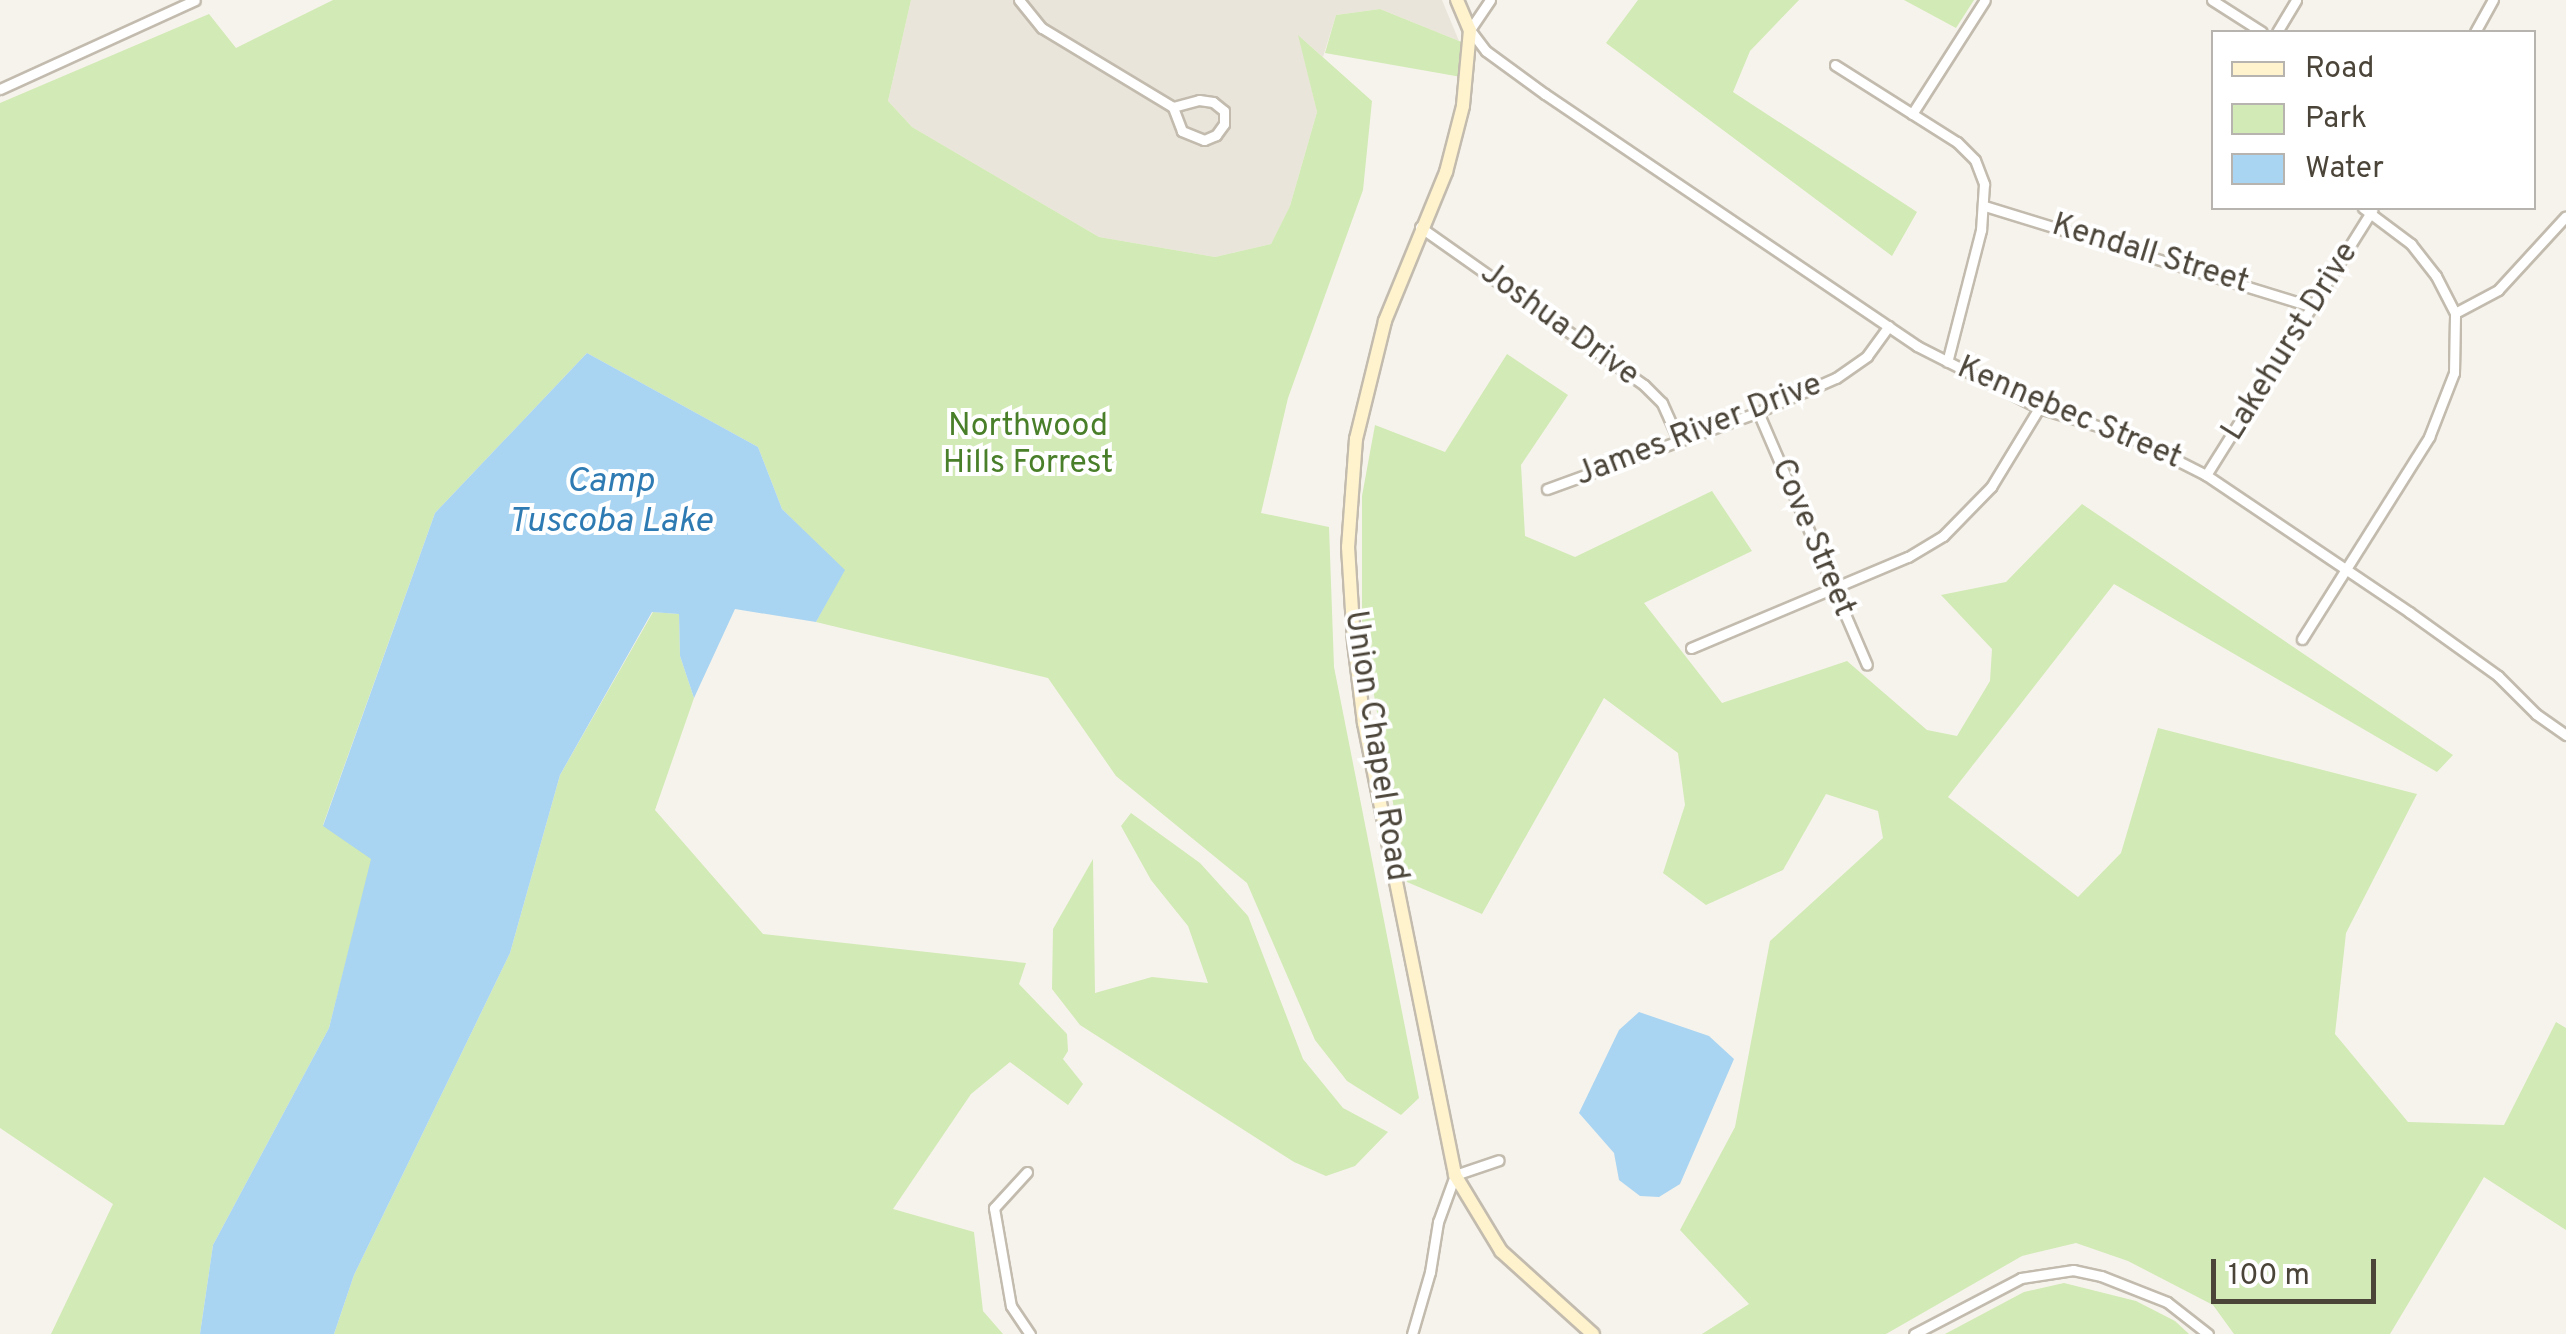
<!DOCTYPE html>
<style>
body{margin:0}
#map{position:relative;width:2566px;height:1334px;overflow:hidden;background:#f6f3ec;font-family:Overpass,sans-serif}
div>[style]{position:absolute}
.residential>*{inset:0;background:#eae5da}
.green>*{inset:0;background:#d2eab5}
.water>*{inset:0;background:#a9d4f2}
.roads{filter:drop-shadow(2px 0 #c2bbae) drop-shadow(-2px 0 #c2bbae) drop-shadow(0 2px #c2bbae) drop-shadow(0 -2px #c2bbae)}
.street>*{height:9px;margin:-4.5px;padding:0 4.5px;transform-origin:4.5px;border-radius:4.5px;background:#fff}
.secondary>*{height:12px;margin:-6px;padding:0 6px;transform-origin:6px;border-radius:6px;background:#fff3cd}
span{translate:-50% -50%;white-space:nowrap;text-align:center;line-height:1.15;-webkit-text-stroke:8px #fff;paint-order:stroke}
.street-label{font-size:32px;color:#4b4439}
.park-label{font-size:32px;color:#4a7f2a}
.water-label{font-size:35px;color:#2e7ab2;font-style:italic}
.legend{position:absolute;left:2211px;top:30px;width:325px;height:180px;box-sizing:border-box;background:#fff;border:2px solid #b7b4b0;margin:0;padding:12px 18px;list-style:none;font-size:30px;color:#4b4439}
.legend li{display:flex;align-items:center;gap:20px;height:50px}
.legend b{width:50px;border:2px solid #b7b4b0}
.scale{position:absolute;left:2211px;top:1259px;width:165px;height:45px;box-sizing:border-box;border:5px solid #4b4439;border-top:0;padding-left:12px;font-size:30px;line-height:35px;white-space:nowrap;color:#4b4439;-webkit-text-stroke:8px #fff;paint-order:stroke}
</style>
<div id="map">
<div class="residential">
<div style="clip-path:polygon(911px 0,1442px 0,1459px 41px,1380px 9px,1336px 15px,1323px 57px,1299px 36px,1317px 112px,1290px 206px,1271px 244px,1215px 257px,1099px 237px,912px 127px,888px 101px)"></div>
</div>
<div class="green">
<div style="clip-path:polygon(333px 0,911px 0,888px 101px,912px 127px,1099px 237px,1215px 257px,1271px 244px,1290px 206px,1317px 112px,1298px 35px,1372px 101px,1363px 190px,1288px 398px,1261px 513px,1329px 527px,1334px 667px,1419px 1098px,1401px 1115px,1347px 1081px,1315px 1040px,1247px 883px,1116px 776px,1048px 678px,816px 622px,844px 570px,782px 509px,758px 447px,587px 353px,435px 513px,323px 825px,372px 859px,329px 1028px,213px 1245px,200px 1334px,51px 1334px,113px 1204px,0 1128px,0 103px,209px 14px,236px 48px)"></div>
<div style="clip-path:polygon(1638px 0,1799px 0,1750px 51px,1733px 92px,1917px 212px,1892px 256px,1606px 43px)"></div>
<div style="clip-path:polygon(1904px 0,1974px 0,1956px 28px)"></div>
<div style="clip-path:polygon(1380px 9px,1469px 45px,1467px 78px,1325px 53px,1336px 15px)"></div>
<div style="clip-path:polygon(1507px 354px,1568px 395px,1521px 465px,1525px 536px,1575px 557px,1712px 491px,1752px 551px,1644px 603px,1722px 703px,1847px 661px,1927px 730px,1957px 736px,1990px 681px,1992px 649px,1941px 595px,2006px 582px,2082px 504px,2453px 755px,2437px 772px,2114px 584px,1948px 797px,2078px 897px,2121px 853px,2158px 728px,2417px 794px,2346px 933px,2335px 1034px,2408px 1122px,2504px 1125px,2556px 1022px,2566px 1028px,2566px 1230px,2484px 1177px,2390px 1334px,2234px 1334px,2213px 1305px,2128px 1261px,2076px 1243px,2022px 1256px,1886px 1334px,1702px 1334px,1749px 1304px,1680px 1230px,1735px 1127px,1770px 941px,1883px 838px,1878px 811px,1826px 794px,1783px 870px,1706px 905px,1663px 873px,1685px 805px,1678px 753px,1604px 698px,1482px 914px,1407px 882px,1362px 627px,1362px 496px,1375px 425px,1445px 452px)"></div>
<div style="clip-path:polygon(653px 612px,679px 614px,680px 656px,694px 698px,655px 810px,763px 934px,1026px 963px,1019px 984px,1067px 1034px,1068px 1051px,1063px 1059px,1083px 1084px,1068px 1105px,1010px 1062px,971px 1094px,893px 1209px,974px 1232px,983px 1311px,1003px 1334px,334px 1334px,354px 1275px,510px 953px,560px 775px)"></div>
<div style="clip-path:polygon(1131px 813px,1200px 863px,1248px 916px,1303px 1059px,1343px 1108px,1388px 1132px,1355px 1166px,1326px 1176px,1294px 1162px,1080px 1025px,1052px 989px,1053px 929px,1093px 859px,1095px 993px,1152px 977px,1208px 983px,1188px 926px,1151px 880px,1121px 826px)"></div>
<div style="clip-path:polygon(2064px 1283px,2136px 1301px,2175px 1321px,2189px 1334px,1945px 1334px,2024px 1292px)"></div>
</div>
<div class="water">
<div style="clip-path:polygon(587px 353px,758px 447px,782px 509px,845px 570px,816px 622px,735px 609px,694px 698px,680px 656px,679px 614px,652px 612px,560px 775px,510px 953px,354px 1275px,334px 1334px,200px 1334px,213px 1245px,329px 1028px,371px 859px,323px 826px,435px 513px)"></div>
<div style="clip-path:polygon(1639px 1012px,1709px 1036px,1734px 1059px,1680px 1184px,1659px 1197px,1640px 1196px,1619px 1180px,1614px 1153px,1579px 1113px,1619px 1030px)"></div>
</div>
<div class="roads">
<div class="street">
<div style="left:1019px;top:0;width:36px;rotate:51deg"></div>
<div style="left:1042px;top:28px;width:153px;rotate:31.1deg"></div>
<div style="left:1490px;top:0;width:36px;rotate:124deg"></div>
<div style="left:1470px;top:30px;width:26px;rotate:53deg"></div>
<div style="left:1486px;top:51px;width:73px;rotate:36.1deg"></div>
<div style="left:1545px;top:94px;width:449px;rotate:34.1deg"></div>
<div style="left:1917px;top:346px;width:137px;rotate:26.9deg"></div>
<div style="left:2039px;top:408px;width:92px;rotate:17.1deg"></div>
<div style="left:2127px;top:435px;width:89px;rotate:26.9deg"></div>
<div style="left:2206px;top:475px;width:245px;rotate:34deg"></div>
<div style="left:2409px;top:612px;width:110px;rotate:35.7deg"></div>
<div style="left:2498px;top:676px;width:54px;rotate:45deg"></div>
<div style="left:2536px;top:714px;width:37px;rotate:35deg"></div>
<div style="left:2212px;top:0;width:59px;rotate:32.6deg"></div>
<div style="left:2277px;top:32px;width:37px;rotate:-59deg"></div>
<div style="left:2475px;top:32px;width:37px;rotate:-61deg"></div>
<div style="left:1835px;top:65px;width:144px;rotate:32.3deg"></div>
<div style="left:1957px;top:142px;width:25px;rotate:45deg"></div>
<div style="left:1975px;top:160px;width:26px;rotate:69deg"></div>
<div style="left:1984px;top:184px;width:46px;rotate:93.7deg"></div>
<div style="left:1981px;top:230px;width:136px;rotate:104.4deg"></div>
<div style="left:0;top:89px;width:214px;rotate:-24.5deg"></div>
<div style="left:1199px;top:100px;width:14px;rotate:8deg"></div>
<div style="left:1213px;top:102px;width:14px;rotate:39deg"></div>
<div style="left:1224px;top:111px;width:13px;rotate:90deg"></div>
<div style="left:1224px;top:124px;width:14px;rotate:126deg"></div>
<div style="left:1216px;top:135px;width:13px;rotate:157deg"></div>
<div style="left:1204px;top:140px;width:24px;rotate:-158deg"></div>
<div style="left:1182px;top:131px;width:26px;rotate:-111deg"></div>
<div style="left:1173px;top:107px;width:27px;rotate:-15deg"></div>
<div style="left:1912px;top:114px;width:135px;rotate:-57.4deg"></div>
<div style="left:1985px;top:206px;width:343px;rotate:17.1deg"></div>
<div style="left:1420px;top:227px;width:274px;rotate:35.2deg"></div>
<div style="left:1644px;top:385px;width:25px;rotate:45deg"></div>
<div style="left:1662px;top:403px;width:42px;rotate:65.9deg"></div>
<div style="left:2455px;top:313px;width:49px;rotate:-28.1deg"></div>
<div style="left:2498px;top:290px;width:100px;rotate:-47.4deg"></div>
<div style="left:1758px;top:412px;width:275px;rotate:66.7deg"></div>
<div style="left:2206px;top:475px;width:313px;rotate:-57.9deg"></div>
<div style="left:1547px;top:489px;width:225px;rotate:-20deg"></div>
<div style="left:1758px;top:412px;width:85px;rotate:-23.6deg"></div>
<div style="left:1836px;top:378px;width:38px;rotate:-35deg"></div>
<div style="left:1867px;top:356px;width:37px;rotate:-54deg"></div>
<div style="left:2302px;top:639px;width:239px;rotate:-57.8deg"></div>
<div style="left:2429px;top:437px;width:69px;rotate:-68.7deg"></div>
<div style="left:2454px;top:373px;width:60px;rotate:-89deg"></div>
<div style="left:2455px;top:313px;width:42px;rotate:-117.2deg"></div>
<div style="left:2436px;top:276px;width:41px;rotate:-128deg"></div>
<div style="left:2411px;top:244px;width:60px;rotate:-143.1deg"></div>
<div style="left:1691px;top:648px;width:235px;rotate:-22.8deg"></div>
<div style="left:1908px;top:557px;width:41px;rotate:-31deg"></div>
<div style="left:1943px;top:536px;width:69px;rotate:-45.6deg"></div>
<div style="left:1991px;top:487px;width:92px;rotate:-58.7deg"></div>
<div style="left:1027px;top:1172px;width:49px;rotate:132.5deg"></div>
<div style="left:994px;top:1208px;width:99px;rotate:80.2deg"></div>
<div style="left:1011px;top:1306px;width:34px;rotate:56deg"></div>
<div style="left:1412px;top:1334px;width:65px;rotate:-73.8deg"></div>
<div style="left:1430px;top:1272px;width:51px;rotate:-80.9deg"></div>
<div style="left:1438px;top:1222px;width:50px;rotate:-70.1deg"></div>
<div style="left:1455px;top:1175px;width:46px;rotate:-18.8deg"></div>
<div style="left:1914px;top:1334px;width:121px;rotate:-27.6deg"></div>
<div style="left:2021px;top:1278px;width:53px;rotate:-8.7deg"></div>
<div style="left:2073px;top:1270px;width:29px;rotate:12deg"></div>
<div style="left:2101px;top:1276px;width:71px;rotate:21.5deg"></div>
<div style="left:2167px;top:1302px;width:52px;rotate:38deg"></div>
</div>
<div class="secondary">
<div style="left:1457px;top:0;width:33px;rotate:67deg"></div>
<div style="left:1470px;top:30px;width:76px;rotate:95.3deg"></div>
<div style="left:1463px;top:106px;width:68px;rotate:104.4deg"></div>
<div style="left:1446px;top:172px;width:161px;rotate:112.3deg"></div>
<div style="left:1385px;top:321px;width:122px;rotate:103.8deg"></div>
<div style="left:1356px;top:439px;width:108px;rotate:94.2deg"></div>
<div style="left:1348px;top:547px;width:95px;rotate:86.4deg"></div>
<div style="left:1354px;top:642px;width:82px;rotate:83deg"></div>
<div style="left:1364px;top:723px;width:461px;rotate:78.6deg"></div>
<div style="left:1455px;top:1175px;width:89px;rotate:58.8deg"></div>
<div style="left:1501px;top:1251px;width:124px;rotate:42.1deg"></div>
</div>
</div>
<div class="street-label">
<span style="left:2150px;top:255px;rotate:17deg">Kendall Street</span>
<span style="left:1559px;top:325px;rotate:36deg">Joshua Drive</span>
<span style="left:2291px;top:342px;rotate:-58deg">Lakehurst Drive</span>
<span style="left:2069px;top:414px;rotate:23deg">Kennebec Street</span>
<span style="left:1699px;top:431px;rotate:-21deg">James River Drive</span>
<span style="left:1812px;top:538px;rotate:67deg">Cove Street</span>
<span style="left:1375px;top:746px;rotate:81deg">Union Chapel Road</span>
</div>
<div class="park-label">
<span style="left:1028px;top:446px">Northwood<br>Hills Forrest</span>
</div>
<div class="water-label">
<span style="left:610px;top:502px">Camp<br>Tuscoba Lake</span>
</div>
<ul class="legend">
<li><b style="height:12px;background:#fff3cd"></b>Road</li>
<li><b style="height:28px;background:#d2eab5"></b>Park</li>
<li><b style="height:28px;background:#a9d4f2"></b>Water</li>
</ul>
<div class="scale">100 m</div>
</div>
